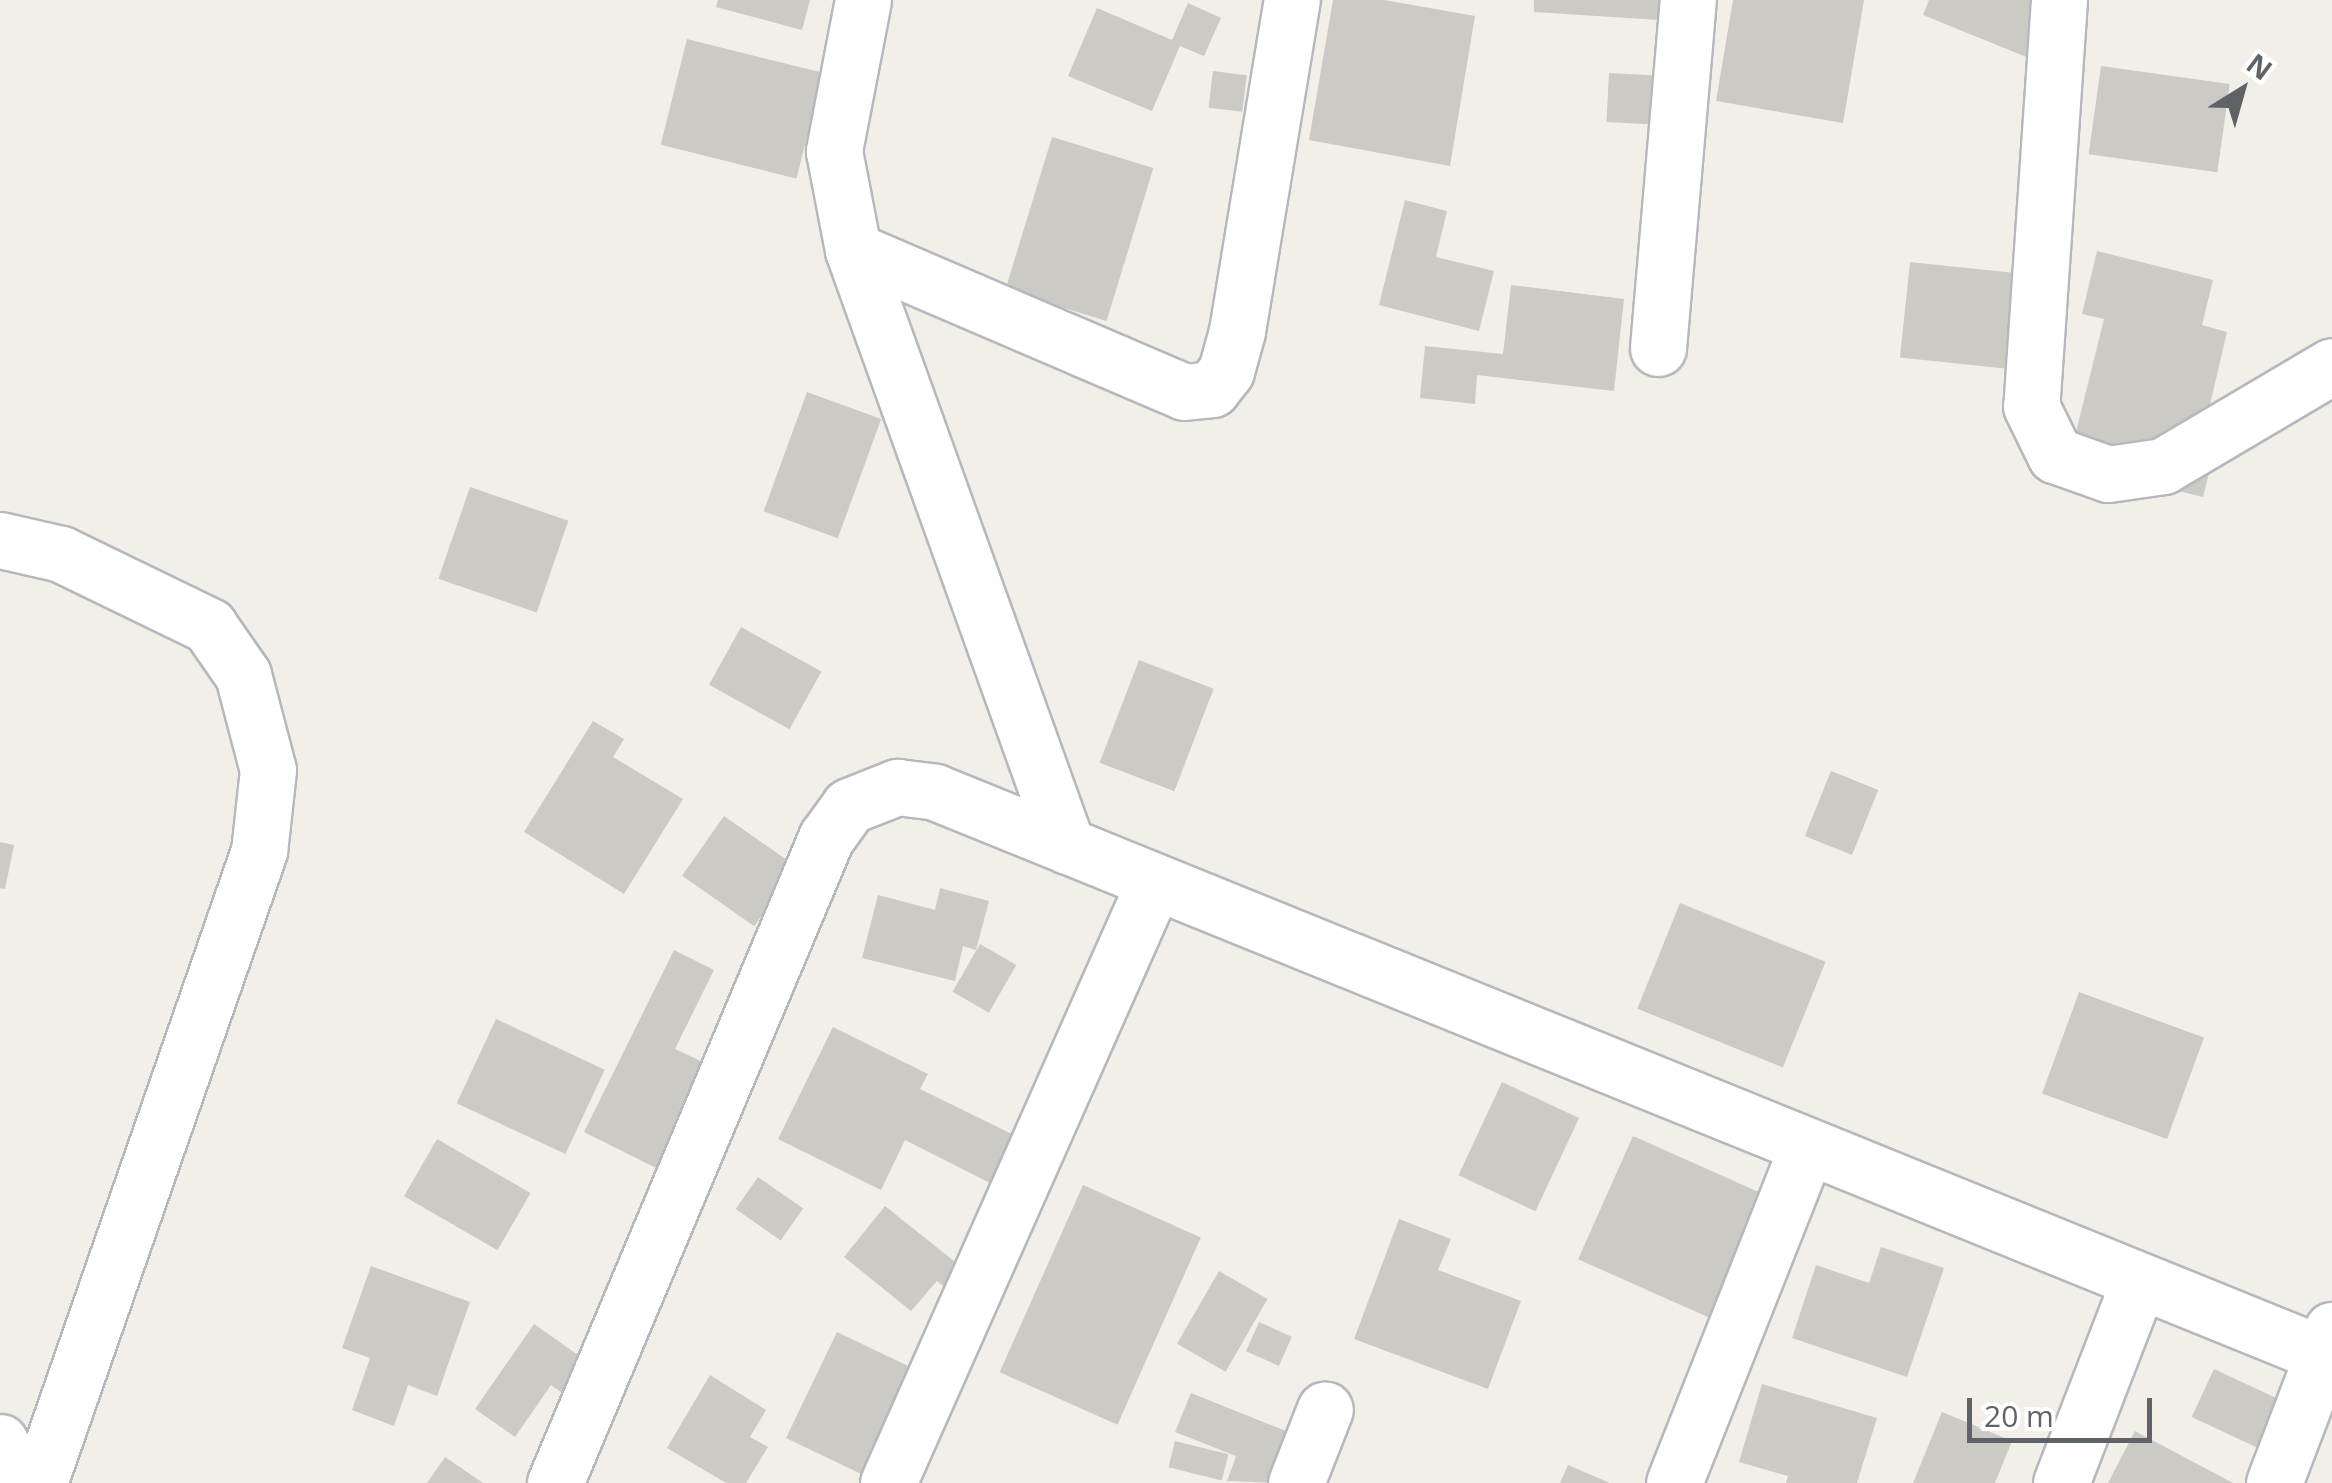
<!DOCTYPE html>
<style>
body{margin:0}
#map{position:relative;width:2332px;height:1483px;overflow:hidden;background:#f1efe8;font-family:"Open Sans",sans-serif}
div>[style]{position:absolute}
.building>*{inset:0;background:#cccac5;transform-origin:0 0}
.roads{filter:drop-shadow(2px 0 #b5b8bc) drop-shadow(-2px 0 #b5b8bc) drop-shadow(0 2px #b5b8bc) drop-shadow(0 -2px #b5b8bc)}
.minor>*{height:55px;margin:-27.5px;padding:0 27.5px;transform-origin:27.5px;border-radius:27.5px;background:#fff}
span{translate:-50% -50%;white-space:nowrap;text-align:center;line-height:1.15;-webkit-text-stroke:8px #fff;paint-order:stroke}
.north{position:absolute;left:2192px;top:40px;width:100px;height:100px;-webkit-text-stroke:8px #fff;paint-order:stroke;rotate:37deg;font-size:28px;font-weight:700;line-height:40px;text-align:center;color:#5f6368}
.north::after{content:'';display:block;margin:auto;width:35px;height:45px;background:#5f6368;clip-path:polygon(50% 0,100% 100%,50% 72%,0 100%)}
.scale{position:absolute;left:1967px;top:1398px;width:185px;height:45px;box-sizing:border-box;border:5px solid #5f6368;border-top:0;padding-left:12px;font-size:30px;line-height:35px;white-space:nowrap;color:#5f6368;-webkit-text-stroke:8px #fff;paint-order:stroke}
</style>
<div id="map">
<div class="building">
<div style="clip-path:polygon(718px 0,810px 0,802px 30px,716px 7px)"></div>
<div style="clip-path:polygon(1333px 0,1384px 0,1475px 16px,1450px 166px,1309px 140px)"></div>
<div style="clip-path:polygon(1534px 0,1661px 0,1659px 20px,1534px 12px)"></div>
<div style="clip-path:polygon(1733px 0,1864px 0,1843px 123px,1716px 101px)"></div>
<div style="clip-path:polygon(1929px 0,2052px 0,2029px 58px,1923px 15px)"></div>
<div style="clip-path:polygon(1188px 3px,1221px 18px,1204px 56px,1180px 46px,1152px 111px,1068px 76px,1097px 8px,1172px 40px)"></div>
<div style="left:687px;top:39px;width:140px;height:109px;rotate:14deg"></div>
<div style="left:2101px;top:66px;width:130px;height:89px;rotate:8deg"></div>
<div style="left:1213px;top:71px;width:34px;height:37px;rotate:7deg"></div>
<div style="left:1609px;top:73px;width:57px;height:49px;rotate:3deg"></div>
<div style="left:1052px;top:137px;width:106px;height:160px;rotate:17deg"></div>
<div style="clip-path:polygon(1405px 200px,1447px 211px,1436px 257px,1494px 271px,1479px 331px,1379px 305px)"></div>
<div style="clip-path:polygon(2097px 251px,2213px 280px,2202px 325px,2227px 332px,2208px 413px,2223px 417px,2203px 497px,2068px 464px,2104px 319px,2082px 314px)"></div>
<div style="left:1910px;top:262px;width:108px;height:96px;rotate:6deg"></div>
<div style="clip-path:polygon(1511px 285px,1624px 299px,1614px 391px,1477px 375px,1475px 404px,1420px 398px,1425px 346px,1503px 354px)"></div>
<div style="left:807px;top:392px;width:79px;height:127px;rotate:20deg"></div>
<div style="left:470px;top:487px;width:104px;height:97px;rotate:19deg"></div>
<div style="left:741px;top:627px;width:92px;height:66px;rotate:29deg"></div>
<div style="left:1139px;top:660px;width:80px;height:110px;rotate:21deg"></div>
<div style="clip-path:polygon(593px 721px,624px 739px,613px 757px,683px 799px,624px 894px,524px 832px)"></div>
<div style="left:1831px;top:771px;width:51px;height:70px;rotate:22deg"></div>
<div style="left:724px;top:816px;width:88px;height:73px;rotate:35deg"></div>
<div style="clip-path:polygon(0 842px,14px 845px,5px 889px,0 888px)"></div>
<div style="clip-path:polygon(940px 888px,989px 901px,976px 950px,963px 946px,955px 981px,862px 958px,878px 895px,935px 910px)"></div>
<div style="left:1680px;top:903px;width:157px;height:114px;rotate:22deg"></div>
<div style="left:980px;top:944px;width:42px;height:55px;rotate:30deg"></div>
<div style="clip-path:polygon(674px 950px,714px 970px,675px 1049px,718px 1069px,666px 1173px,584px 1132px)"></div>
<div style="left:2079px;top:992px;width:133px;height:108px;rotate:20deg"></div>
<div style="left:496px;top:1019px;width:120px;height:93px;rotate:25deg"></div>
<div style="clip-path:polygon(833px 1027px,928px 1074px,920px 1089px,1018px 1137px,994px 1185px,905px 1140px,881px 1190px,778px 1139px)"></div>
<div style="left:1502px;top:1082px;width:85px;height:103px;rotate:25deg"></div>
<div style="left:1633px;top:1136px;width:161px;height:135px;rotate:24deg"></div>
<div style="left:437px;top:1139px;width:108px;height:66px;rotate:30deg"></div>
<div style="left:758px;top:1177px;width:55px;height:39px;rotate:35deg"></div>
<div style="left:1083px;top:1185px;width:129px;height:205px;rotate:24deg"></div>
<div style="clip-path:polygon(885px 1206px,974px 1277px,958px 1298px,937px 1281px,911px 1311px,844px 1257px)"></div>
<div style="clip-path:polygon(1399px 1219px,1451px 1239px,1438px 1270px,1521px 1301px,1488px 1389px,1354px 1339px)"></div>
<div style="clip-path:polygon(1881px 1247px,1944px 1268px,1907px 1377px,1792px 1338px,1816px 1265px,1869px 1283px)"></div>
<div style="clip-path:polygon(371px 1266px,470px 1302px,437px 1396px,408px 1385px,394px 1426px,352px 1410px,370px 1358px,342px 1348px)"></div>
<div style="left:1219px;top:1271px;width:56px;height:84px;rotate:30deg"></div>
<div style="left:1259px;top:1322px;width:36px;height:32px;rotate:24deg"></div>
<div style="clip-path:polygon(534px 1324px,602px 1372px,580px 1405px,551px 1385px,515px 1437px,475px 1409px)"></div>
<div style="clip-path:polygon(837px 1332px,948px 1385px,880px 1483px,786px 1438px)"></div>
<div style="left:2214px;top:1369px;width:94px;height:53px;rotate:25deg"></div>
<div style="clip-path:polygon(710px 1375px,766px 1410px,750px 1437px,768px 1447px,746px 1483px,726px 1483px,667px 1448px)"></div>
<div style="clip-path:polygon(1762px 1384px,1877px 1418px,1857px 1483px,1786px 1483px,1788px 1476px,1739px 1462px)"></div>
<div style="clip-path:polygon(1191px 1393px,1296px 1435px,1277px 1483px,1227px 1481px,1236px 1456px,1175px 1432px)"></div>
<div style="clip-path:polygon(1942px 1412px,2012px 1441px,1995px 1483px,1913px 1483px)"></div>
<div style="clip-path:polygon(2135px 1431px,2233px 1483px,2108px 1483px)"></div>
<div style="left:1175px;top:1441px;width:55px;height:27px;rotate:14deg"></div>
<div style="clip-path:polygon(445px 1457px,483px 1483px,427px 1483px)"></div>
<div style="clip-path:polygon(1568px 1465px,1610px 1483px,1560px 1483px)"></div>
</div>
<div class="roads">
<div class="minor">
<div style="left:863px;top:0;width:154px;rotate:100.9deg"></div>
<div style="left:834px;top:151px;width:101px;rotate:79.1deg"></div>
<div style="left:853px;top:250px;width:633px;rotate:70.25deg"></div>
<div style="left:2059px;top:0;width:407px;rotate:93.9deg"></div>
<div style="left:2031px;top:406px;width:55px;rotate:63.9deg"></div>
<div style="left:2055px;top:455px;width:56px;rotate:19.7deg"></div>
<div style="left:2108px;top:474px;width:56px;rotate:-8.3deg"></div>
<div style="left:2163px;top:466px;width:196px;rotate:-30.6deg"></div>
<div style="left:853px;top:250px;width:360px;rotate:23.2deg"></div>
<div style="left:1184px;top:392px;width:28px;rotate:-6deg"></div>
<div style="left:1212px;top:389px;width:23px;rotate:-52deg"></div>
<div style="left:1226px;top:371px;width:41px;rotate:-74.6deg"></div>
<div style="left:1237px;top:331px;width:336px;rotate:-80.6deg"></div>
<div style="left:1658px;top:348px;width:349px;rotate:-85.1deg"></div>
<div style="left:0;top:540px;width:63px;rotate:12.9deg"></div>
<div style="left:61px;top:554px;width:165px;rotate:25.9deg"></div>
<div style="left:209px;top:626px;width:60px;rotate:55.2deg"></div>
<div style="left:243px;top:675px;width:98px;rotate:75.3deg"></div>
<div style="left:268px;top:770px;width:81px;rotate:96.3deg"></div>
<div style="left:259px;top:851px;width:669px;rotate:109.19deg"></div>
<div style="left:0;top:1442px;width:46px;rotate:64deg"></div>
<div style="left:555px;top:1483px;width:700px;rotate:-67.21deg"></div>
<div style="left:826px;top:838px;width:39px;rotate:-54deg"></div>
<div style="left:849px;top:806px;width:52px;rotate:-21.6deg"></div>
<div style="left:897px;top:787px;width:38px;rotate:7deg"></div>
<div style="left:935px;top:792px;width:1507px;rotate:22.06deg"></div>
<div style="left:888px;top:1483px;width:656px;rotate:-66.09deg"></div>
<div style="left:1296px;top:1483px;width:79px;rotate:-68.6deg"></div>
<div style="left:1674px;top:1483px;width:359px;rotate:-68.4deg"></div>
<div style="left:2061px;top:1483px;width:217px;rotate:-68.9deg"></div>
<div style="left:2274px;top:1483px;width:164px;rotate:-69.2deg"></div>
</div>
</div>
<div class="north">N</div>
<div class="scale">20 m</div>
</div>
